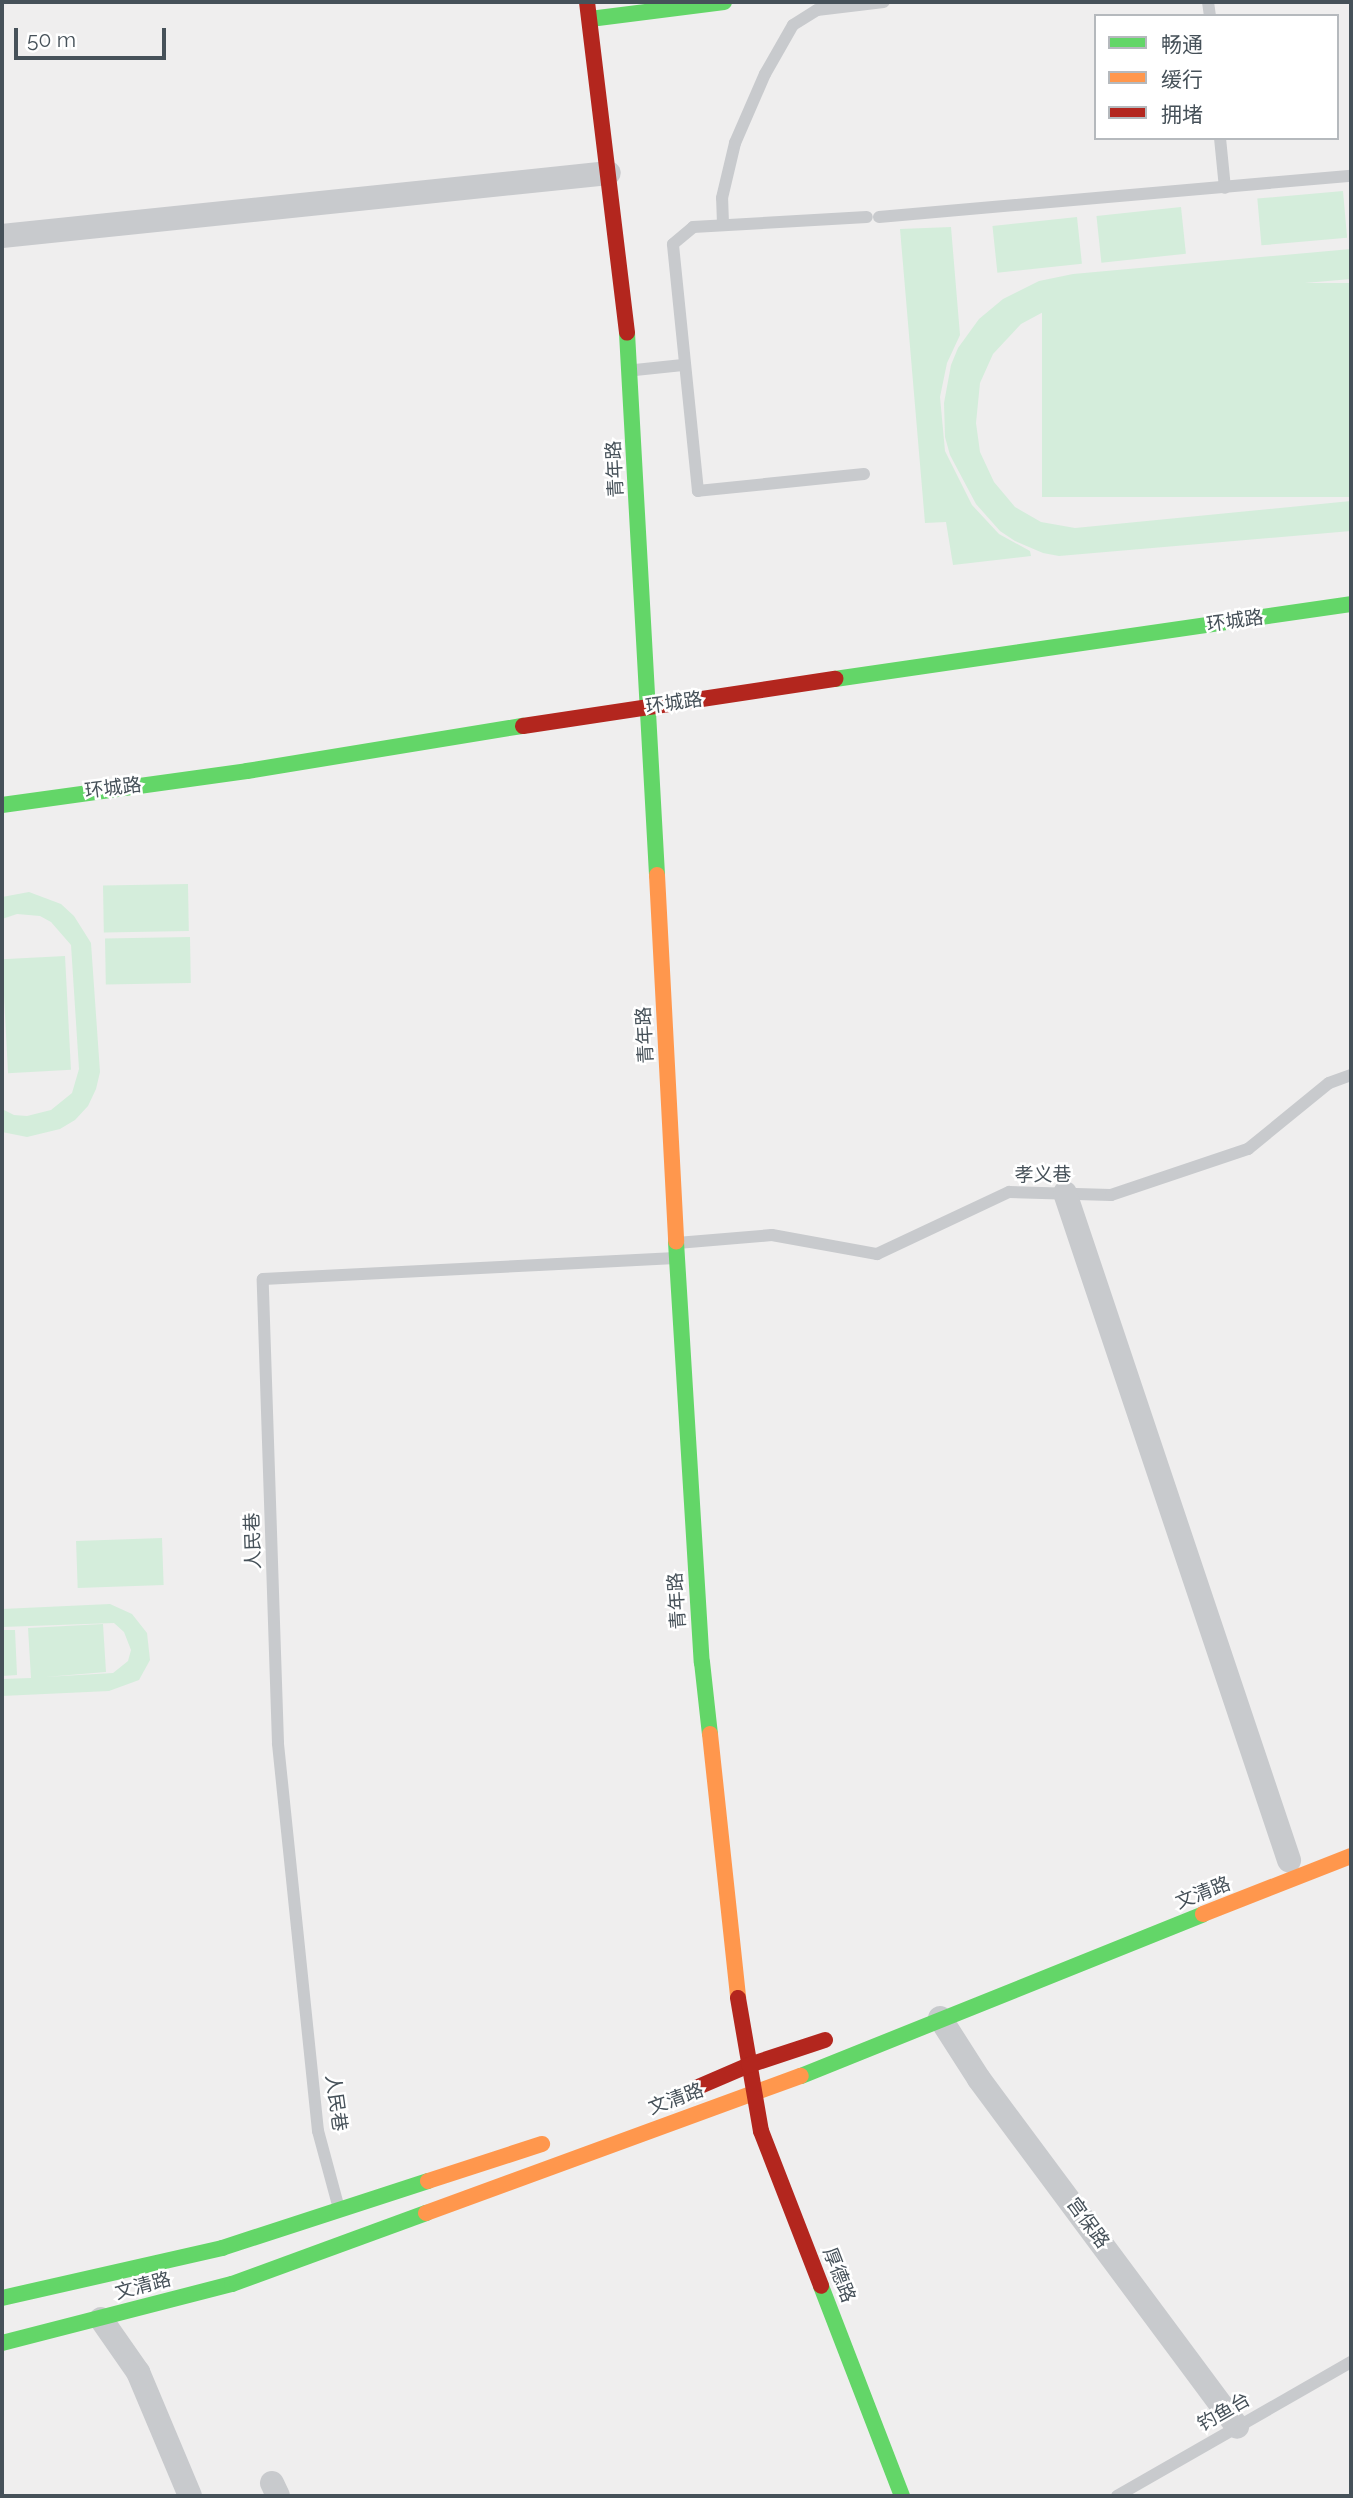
<!DOCTYPE html>
<meta charset="utf-8">
<style>
body{margin:0}
#map{position:relative;width:1353px;height:2498px;overflow:hidden;background:#efeeee;font-family:Raleway,"Noto Sans SC",sans-serif}
div>[style]{position:absolute}
.green>*{inset:0;background:#d4eddb;transform-origin:0 0}
.lane>*{height:12px;margin:-6px;padding:0 6px;transform-origin:6px;border-radius:6px;background:#c8cacd}
.street>*{height:24px;margin:-12px;padding:0 12px;transform-origin:12px;border-radius:12px;background:#c8cacd}
.fast>*{height:16px;margin:-8px;padding:0 8px;transform-origin:8px;border-radius:8px;background:#63d668}
.slow>*{height:16px;margin:-8px;padding:0 8px;transform-origin:8px;border-radius:8px;background:#ff974d}
.jam>*{height:16px;margin:-8px;padding:0 8px;transform-origin:8px;border-radius:8px;background:#b3261e}
span{translate:-50% -50%;white-space:nowrap;text-align:center;line-height:1.15;-webkit-text-stroke:5px #fff;paint-order:stroke}
.street-label{font-size:19px;color:#465159}
.frame{position:absolute;inset:0;border:4px solid #465159;pointer-events:none}
.legend{position:absolute;left:1094px;top:14px;width:245px;height:126px;box-sizing:border-box;background:#fff;border:2px solid #b5b9bd;margin:0;padding:9px 12px;list-style:none;font-size:21px;color:#465159}
.legend li{display:flex;align-items:center;gap:14px;height:35px}
.legend b{width:35px;border:2px solid #b5b9bd}
.scale{position:absolute;left:14px;top:28px;width:152px;height:32px;box-sizing:border-box;border:4px solid #465159;border-top:0;padding-left:9px;font-size:21px;line-height:24px;white-space:nowrap;color:#465159;-webkit-text-stroke:5px #fff;paint-order:stroke}
</style>
<div id="map">
<div class="green">
<div style="left:1343px;top:191px;width:47px;height:86px;rotate:85deg"></div>
<div style="left:1181px;top:207px;width:47px;height:85px;rotate:84deg"></div>
<div style="left:1077px;top:217px;width:47px;height:85px;rotate:84deg"></div>
<div style="clip-path:polygon(951px 227px,960px 335px,947px 363px,940px 397px,945px 451px,972px 505px,999px 534px,1030px 551px,1031px 556px,953px 565px,946px 522px,925px 523px,900px 229px)"></div>
<div style="clip-path:polygon(1351px 249px,1351px 279px,1074px 303px,1047px 310px,1021px 324px,993px 354px,980px 383px,976px 423px,980px 452px,994px 482px,1015px 507px,1041px 522px,1075px 528px,1351px 501px,1351px 531px,1059px 556px,1043px 553px,1015px 541px,1000px 531px,976px 504px,950px 455px,945px 437px,944px 403px,951px 365px,958px 348px,979px 319px,1003px 299px,1039px 281px,1073px 274px)"></div>
<div style="left:1351px;top:283px;width:214px;height:309px;rotate:90deg"></div>
<div style="left:188px;top:884px;width:47px;height:85px;rotate:89deg"></div>
<div style="clip-path:polygon(29px 892px,61px 904px,74px 916px,91px 943px,100px 1072px,96px 1089px,88px 1106px,75px 1120px,60px 1129px,27px 1137px,2px 1132px,2px 1109px,14px 1115px,27px 1116px,51px 1110px,72px 1093px,79px 1069px,71px 945px,51px 922px,40px 916px,17px 914px,2px 919px,2px 897px)"></div>
<div style="left:190px;top:937px;width:46px;height:85px;rotate:89deg"></div>
<div style="left:65px;top:956px;width:114px;height:63px;rotate:87deg"></div>
<div style="left:162px;top:1538px;width:47px;height:86px;rotate:88deg"></div>
<div style="clip-path:polygon(110px 1604px,132px 1614px,147px 1633px,150px 1660px,139px 1680px,109px 1691px,2px 1696px,2px 1679px,31px 1678px,28px 1628px,103px 1624px,106px 1672px,45px 1677px,113px 1673px,128px 1661px,131px 1650px,124px 1632px,114px 1623px,2px 1627px,2px 1609px)"></div>
<div style="clip-path:polygon(2px 1630px,15px 1630px,17px 1675px,2px 1676px)"></div>
</div>
<div class="lane">
<div style="left:1208px;top:2px;width:14px;rotate:82deg"></div>
<div style="left:1220px;top:138px;width:50px;rotate:84.3deg"></div>
<div style="left:879px;top:217px;width:474px;rotate:-5deg"></div>
<div style="left:723px;top:224px;width:26px;rotate:-92deg"></div>
<div style="left:722px;top:198px;width:57px;rotate:-76.7deg"></div>
<div style="left:735px;top:143px;width:75px;rotate:-66.5deg"></div>
<div style="left:765px;top:74px;width:56px;rotate:-60.3deg"></div>
<div style="left:793px;top:25px;width:28px;rotate:-32deg"></div>
<div style="left:817px;top:10px;width:67px;rotate:-6.8deg"></div>
<div style="left:635px;top:370px;width:48px;rotate:-5.9deg"></div>
<div style="left:864px;top:474px;width:167px;rotate:174.2deg"></div>
<div style="left:698px;top:491px;width:248px;rotate:-95.8deg"></div>
<div style="left:673px;top:244px;width:26px;rotate:-40deg"></div>
<div style="left:693px;top:227px;width:174px;rotate:-3.3deg"></div>
<div style="left:677px;top:1243px;width:95px;rotate:-4.8deg"></div>
<div style="left:772px;top:1235px;width:107px;rotate:10.3deg"></div>
<div style="left:877px;top:1254px;width:146px;rotate:-25.2deg"></div>
<div style="left:1009px;top:1192px;width:102px;rotate:1.7deg"></div>
<div style="left:1111px;top:1195px;width:145px;rotate:-18.6deg"></div>
<div style="left:1248px;top:1149px;width:104px;rotate:-39.2deg"></div>
<div style="left:1329px;top:1083px;width:23px;rotate:-20deg"></div>
<div style="left:338px;top:2205px;width:77px;rotate:-105.1deg"></div>
<div style="left:318px;top:2131px;width:390px;rotate:-95.9deg"></div>
<div style="left:278px;top:1743px;width:464px;rotate:-91.9deg"></div>
<div style="left:263px;top:1279px;width:413px;rotate:-2.9deg"></div>
<div style="left:1117px;top:2496px;width:270px;rotate:-29.8deg"></div>
</div>
<div class="street">
<div style="left:2px;top:236px;width:610px;rotate:-5.93deg"></div>
<div style="left:1065px;top:1193px;width:704px;rotate:71.44deg"></div>
<div style="left:940px;top:2018px;width:72px;rotate:57.4deg"></div>
<div style="left:979px;top:2079px;width:433px;rotate:53.4deg"></div>
<div style="left:101px;top:2319px;width:65px;rotate:55.1deg"></div>
<div style="left:138px;top:2372px;width:134px;rotate:67.2deg"></div>
<div style="left:272px;top:2483px;width:14px;rotate:65deg"></div>
</div>
<div class="fast">
<div style="left:590px;top:19px;width:135px;rotate:-7.2deg"></div>
<div style="left:627px;top:333px;width:543px;rotate:86.83deg"></div>
<div style="left:835px;top:679px;width:521px;rotate:-8.27deg"></div>
<div style="left:2px;top:805px;width:247px;rotate:-7.9deg"></div>
<div style="left:247px;top:771px;width:280px;rotate:-9.3deg"></div>
<div style="left:676px;top:1242px;width:421px;rotate:86.5deg"></div>
<div style="left:702px;top:1662px;width:72px;rotate:83.7deg"></div>
<div style="left:801px;top:2076px;width:433px;rotate:-21.9deg"></div>
<div style="left:821px;top:2286px;width:225px;rotate:68.9deg"></div>
<div style="left:2px;top:2298px;width:226px;rotate:-12.8deg"></div>
<div style="left:222px;top:2248px;width:217px;rotate:-18deg"></div>
<div style="left:2px;top:2343px;width:237px;rotate:-14.4deg"></div>
<div style="left:232px;top:2284px;width:207px;rotate:-20.1deg"></div>
</div>
<div class="slow">
<div style="left:657px;top:875px;width:367px;rotate:87deg"></div>
<div style="left:710px;top:1734px;width:265px;rotate:83.9deg"></div>
<div style="left:1203px;top:1914px;width:159px;rotate:-21.4deg"></div>
<div style="left:428px;top:2181px;width:120px;rotate:-18deg"></div>
<div style="left:426px;top:2213px;width:399px;rotate:-20.1deg"></div>
</div>
<div class="jam">
<div style="left:587px;top:2px;width:333px;rotate:83.1deg"></div>
<div style="left:523px;top:726px;width:316px;rotate:-8.6deg"></div>
<div style="left:738px;top:1998px;width:135px;rotate:80.2deg"></div>
<div style="left:761px;top:2131px;width:166px;rotate:68.8deg"></div>
<div style="left:691px;top:2090px;width:63px;rotate:-23.3deg"></div>
<div style="left:749px;top:2065px;width:80px;rotate:-18.2deg"></div>
</div>
<div class="street-label">
<span style="left:615px;top:469px;rotate:-93deg">青年路</span>
<span style="left:1235px;top:621px;rotate:-8deg">环城路</span>
<span style="left:674px;top:703px;rotate:-8deg">环城路</span>
<span style="left:113px;top:788px;rotate:-7deg">环城路</span>
<span style="left:645px;top:1035px;rotate:-93deg">青年路</span>
<span style="left:1043px;top:1175px">孝义巷</span>
<span style="left:253px;top:1541px;rotate:-92deg">人民巷</span>
<span style="left:677px;top:1601px;rotate:-94deg">青年路</span>
<span style="left:1203px;top:1893px;rotate:-21deg">文清路</span>
<span style="left:676px;top:2099px;rotate:-20deg">文清路</span>
<span style="left:336px;top:2103px;rotate:82deg">人民巷</span>
<span style="left:1088px;top:2223px;rotate:54deg">宫保路</span>
<span style="left:839px;top:2275px;rotate:69deg">厚德路</span>
<span style="left:143px;top:2286px;rotate:-15deg">文清路</span>
<span style="left:1224px;top:2412px;rotate:-30deg">钓鱼台</span>
</div>
<div class="frame"></div>
<ul class="legend">
<li><b style="height:9px;background:#63d668"></b>畅通</li>
<li><b style="height:9px;background:#ff974d"></b>缓行</li>
<li><b style="height:9px;background:#b3261e"></b>拥堵</li>
</ul>
<div class="scale">50 m</div>
</div>
